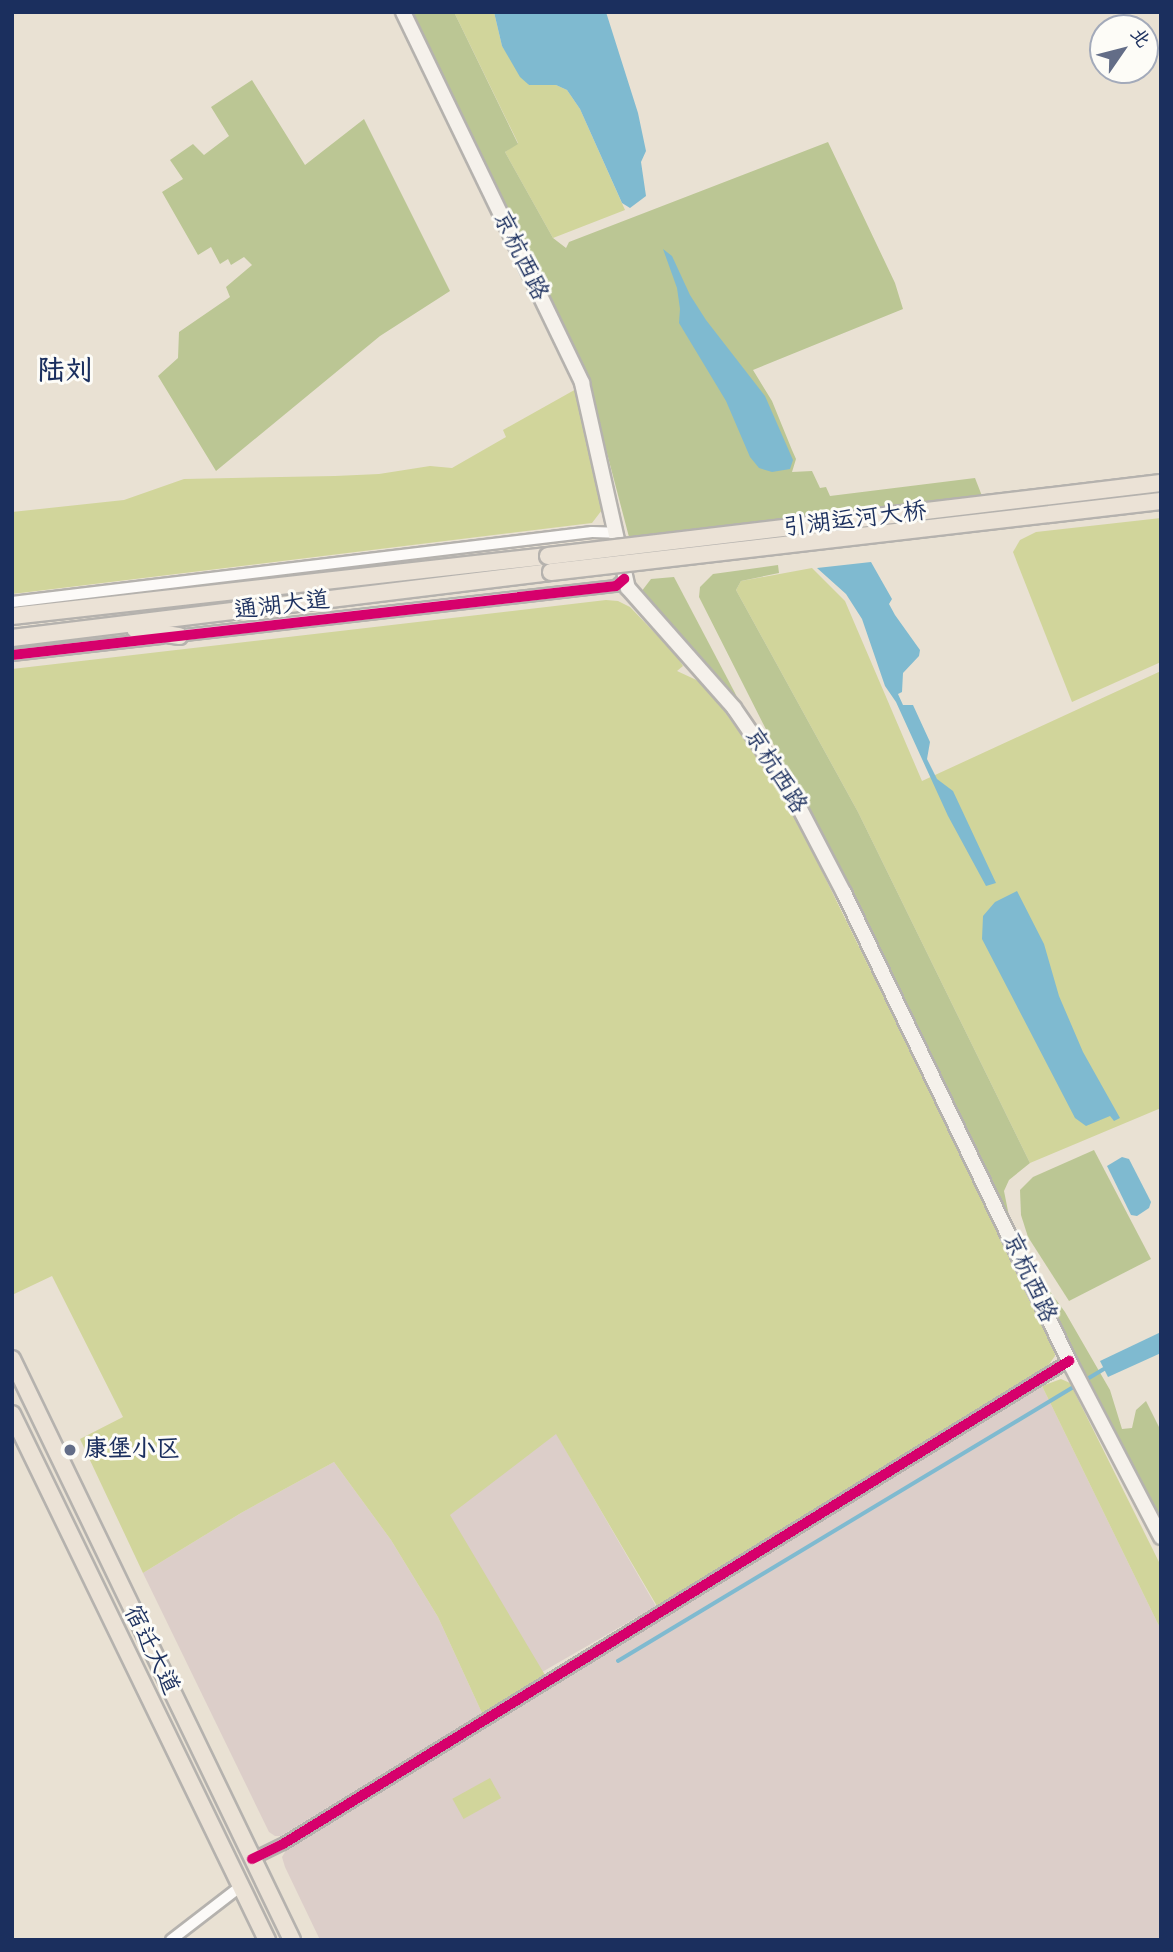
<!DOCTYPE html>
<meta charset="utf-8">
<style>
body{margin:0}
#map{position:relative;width:1173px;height:1952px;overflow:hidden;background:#e9e1d3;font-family:Mynerve,"LXGW WenKai TC",sans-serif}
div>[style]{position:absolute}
.industrial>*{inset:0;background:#dccec9;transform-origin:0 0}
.green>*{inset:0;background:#d1d59b;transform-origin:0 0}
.forest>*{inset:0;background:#bbc694}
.water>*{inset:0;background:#7fbad0}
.stream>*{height:3.5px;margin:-1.75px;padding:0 1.75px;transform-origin:1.75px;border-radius:1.75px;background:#7fbad0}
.roads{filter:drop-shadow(2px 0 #b5b2ae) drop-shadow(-2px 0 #b5b2ae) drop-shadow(0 2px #b5b2ae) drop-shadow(0 -2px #b5b2ae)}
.street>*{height:10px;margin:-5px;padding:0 5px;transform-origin:5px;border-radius:5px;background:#fcfaf8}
.secondary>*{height:14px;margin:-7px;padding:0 7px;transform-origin:7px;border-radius:7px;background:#f5f1eb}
.primary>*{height:16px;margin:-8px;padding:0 8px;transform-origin:8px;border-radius:8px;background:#ebe2d6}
.bridges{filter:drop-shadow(2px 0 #b5b2ae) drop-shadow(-2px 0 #b5b2ae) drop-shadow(0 2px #b5b2ae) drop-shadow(0 -2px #b5b2ae)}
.primary-bridge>*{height:16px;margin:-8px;padding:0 8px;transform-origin:8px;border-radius:8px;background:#ebe2d6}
.cycleway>*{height:10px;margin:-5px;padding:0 5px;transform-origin:5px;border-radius:5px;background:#d6006c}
.dots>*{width:19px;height:19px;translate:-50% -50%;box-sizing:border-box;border:4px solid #fdfcf7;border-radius:50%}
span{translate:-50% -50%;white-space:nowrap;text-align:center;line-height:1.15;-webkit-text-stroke:6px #fdfcf7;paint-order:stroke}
.street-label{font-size:24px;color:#1b2f5e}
.poi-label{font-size:24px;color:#1b2f5e;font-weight:700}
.left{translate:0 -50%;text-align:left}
.quarter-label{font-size:28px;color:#1b2f5e;font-weight:700}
.frame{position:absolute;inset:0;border:14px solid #1b2f5e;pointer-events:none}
.north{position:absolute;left:1089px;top:14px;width:70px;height:70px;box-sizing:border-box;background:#fdfcf7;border:2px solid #a3aaba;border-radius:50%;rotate:55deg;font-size:19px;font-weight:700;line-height:28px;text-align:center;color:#1b2f5e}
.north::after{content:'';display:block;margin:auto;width:24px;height:32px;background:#636d87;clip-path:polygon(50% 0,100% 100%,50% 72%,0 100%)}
</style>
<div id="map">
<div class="industrial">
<div style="clip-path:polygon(1042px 1386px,1161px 1630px,1161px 1940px,320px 1940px,285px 1867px,282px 1857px,288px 1847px)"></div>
<div style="left:556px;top:1433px;width:200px;height:134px;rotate:60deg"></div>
<div style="clip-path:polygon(334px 1462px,391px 1540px,438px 1617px,482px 1713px,281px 1836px,275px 1836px,269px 1832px,143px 1573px,241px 1513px)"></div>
</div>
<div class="green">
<div style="clip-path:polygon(454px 12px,494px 12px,502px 46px,529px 85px,556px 85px,567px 90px,580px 109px,625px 210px,553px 238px,505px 152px,518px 143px)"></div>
<div style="clip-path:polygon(578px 388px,605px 506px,592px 523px,12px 594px,12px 512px,124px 500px,184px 479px,335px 476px,379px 474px,430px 466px,452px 468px,506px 437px,503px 430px)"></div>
<div style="clip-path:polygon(1161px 518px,1161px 662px,1072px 702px,1013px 552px,1020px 540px,1036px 532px)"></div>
<div style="clip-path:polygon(812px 568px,845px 601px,922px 781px,1161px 671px,1161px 1108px,1030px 1163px,858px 812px,736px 590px,741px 581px)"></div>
<div style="clip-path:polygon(606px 600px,618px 601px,630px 607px,677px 656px,683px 666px,677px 671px,705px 684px,785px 796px,1054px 1344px,1055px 1356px,1047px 1367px,657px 1606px,556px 1434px,450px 1515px,545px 1675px,482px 1713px,438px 1617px,391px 1540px,334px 1462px,241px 1513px,143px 1573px,80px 1439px,123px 1417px,52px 1276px,12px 1295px,12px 669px)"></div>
<div style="clip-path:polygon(1061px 1379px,1070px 1383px,1161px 1566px,1161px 1630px,1042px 1386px)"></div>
<div style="left:490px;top:1778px;width:23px;height:43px;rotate:61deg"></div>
</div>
<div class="forest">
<div style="clip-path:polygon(410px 12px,454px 12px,518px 144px,505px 152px,553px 238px,566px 248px,569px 242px,828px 142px,895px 283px,903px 309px,753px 370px,772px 401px,792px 450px,796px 459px,792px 472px,812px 471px,820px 488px,826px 487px,830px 496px,975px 478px,982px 496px,629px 537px,586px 373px)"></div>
<div style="clip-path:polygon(252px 80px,305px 165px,364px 119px,450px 291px,380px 336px,216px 471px,158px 376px,178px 358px,179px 332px,230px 297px,226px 287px,252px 265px,244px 257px,231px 265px,228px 259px,220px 264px,211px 247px,198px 255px,162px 192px,183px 179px,170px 160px,193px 144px,204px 155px,229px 136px,211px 107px)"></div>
<div style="clip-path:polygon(778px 565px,779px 573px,741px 581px,736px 590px,858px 812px,1030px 1163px,1009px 1180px,1004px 1191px,1011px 1226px,821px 838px,699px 597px,700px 587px,713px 574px)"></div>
<div style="clip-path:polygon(674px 577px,735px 693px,743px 711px,641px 592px,651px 579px)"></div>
<div style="clip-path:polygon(1094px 1150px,1151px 1259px,1069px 1301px,1028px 1237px,1021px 1215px,1020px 1190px,1033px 1177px)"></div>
<div style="clip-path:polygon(1027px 1260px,1065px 1312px,1110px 1390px,1122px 1429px,1132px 1428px,1136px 1410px,1146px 1401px,1161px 1431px,1161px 1525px)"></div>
</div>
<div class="water">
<div style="clip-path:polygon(494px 12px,606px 12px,638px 113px,646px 151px,641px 162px,646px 196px,630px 208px,622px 203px,580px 109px,567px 90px,556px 85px,529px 85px,520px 77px,502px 46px)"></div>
<div style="clip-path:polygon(663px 249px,672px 256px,690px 295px,706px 320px,765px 396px,793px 460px,790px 469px,772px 472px,759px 468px,750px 457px,726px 401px,679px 323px,680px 309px,677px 288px)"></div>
<div style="clip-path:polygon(871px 562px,892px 599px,889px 604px,895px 615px,920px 650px,919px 656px,903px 673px,902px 692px,898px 694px,903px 705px,913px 705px,930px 742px,927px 759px,937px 779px,953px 791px,996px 883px,986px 886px,948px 816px,896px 702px,885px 686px,862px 619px,846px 594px,817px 568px)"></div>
<div style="clip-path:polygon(1017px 891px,1044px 944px,1059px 996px,1083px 1052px,1120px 1118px,1114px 1121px,1110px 1116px,1086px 1126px,1075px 1118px,982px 939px,983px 916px,995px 902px)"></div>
<div style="clip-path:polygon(1122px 1157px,1129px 1159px,1151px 1202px,1149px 1208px,1137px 1216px,1131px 1215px,1107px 1166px)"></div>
<div style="clip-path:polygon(1161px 1332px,1161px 1353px,1108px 1377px,1100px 1361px)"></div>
</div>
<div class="stream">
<div style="left:1089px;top:1378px;width:17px;rotate:-31deg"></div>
<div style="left:618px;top:1661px;width:530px;rotate:-31.02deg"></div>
</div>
<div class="roads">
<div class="street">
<div style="left:12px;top:602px;width:584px;rotate:-6.88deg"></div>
<div style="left:592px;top:532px;width:23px;rotate:2deg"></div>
<div style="left:176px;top:636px;width:443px;rotate:-6.5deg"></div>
<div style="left:616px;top:586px;width:11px;rotate:-41deg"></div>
<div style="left:12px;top:655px;width:150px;rotate:-6.5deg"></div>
<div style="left:252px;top:1859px;width:34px;rotate:-26deg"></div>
<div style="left:283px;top:1844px;width:923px;rotate:-31.57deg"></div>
<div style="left:171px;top:1940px;width:88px;rotate:-37.6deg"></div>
</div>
<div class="secondary">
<div style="left:403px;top:12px;width:412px;rotate:64.2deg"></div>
<div style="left:582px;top:383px;width:210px;rotate:77.4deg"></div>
<div style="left:628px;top:588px;width:160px;rotate:48.5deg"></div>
<div style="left:734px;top:708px;width:97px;rotate:55.5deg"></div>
<div style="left:789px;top:788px;width:119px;rotate:62.4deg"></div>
<div style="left:844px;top:893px;width:524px;rotate:64.32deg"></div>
<div style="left:1071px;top:1365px;width:194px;rotate:62.4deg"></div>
</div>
<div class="primary">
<div style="left:12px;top:616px;width:539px;rotate:-6.39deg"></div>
<div style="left:135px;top:629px;width:45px;rotate:9deg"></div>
<div style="left:12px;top:638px;width:543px;rotate:-6.98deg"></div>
<div style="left:12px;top:1359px;width:645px;rotate:64.27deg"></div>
<div style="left:12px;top:1414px;width:585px;rotate:64.14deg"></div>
</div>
</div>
<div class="bridges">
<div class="primary-bridge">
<div style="left:548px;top:556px;width:617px;rotate:-6.79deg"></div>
<div style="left:551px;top:572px;width:614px;rotate:-6.64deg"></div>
</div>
</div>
<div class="cycleway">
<div style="left:12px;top:655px;width:608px;rotate:-6.52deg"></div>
<div style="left:616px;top:586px;width:11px;rotate:-41deg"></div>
<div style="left:252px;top:1859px;width:34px;rotate:-26deg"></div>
<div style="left:283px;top:1844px;width:923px;rotate:-31.57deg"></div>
</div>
<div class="dots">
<div style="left:70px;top:1450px;background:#636d87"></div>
</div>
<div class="street-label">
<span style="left:520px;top:256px;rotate:64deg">京杭西路</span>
<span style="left:855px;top:520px;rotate:-7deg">引湖运河大桥</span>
<span style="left:282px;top:606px;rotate:-7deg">通湖大道</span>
<span style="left:775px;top:771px;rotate:58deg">京杭西路</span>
<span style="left:1029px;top:1278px;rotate:65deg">京杭西路</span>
<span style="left:151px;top:1650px;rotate:64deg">宿迁大道</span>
</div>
<div class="poi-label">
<span class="left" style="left:84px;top:1450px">康堡小区</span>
</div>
<div class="quarter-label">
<span style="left:65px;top:372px">陆刘</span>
</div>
<div class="frame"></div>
<div class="north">北</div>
</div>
